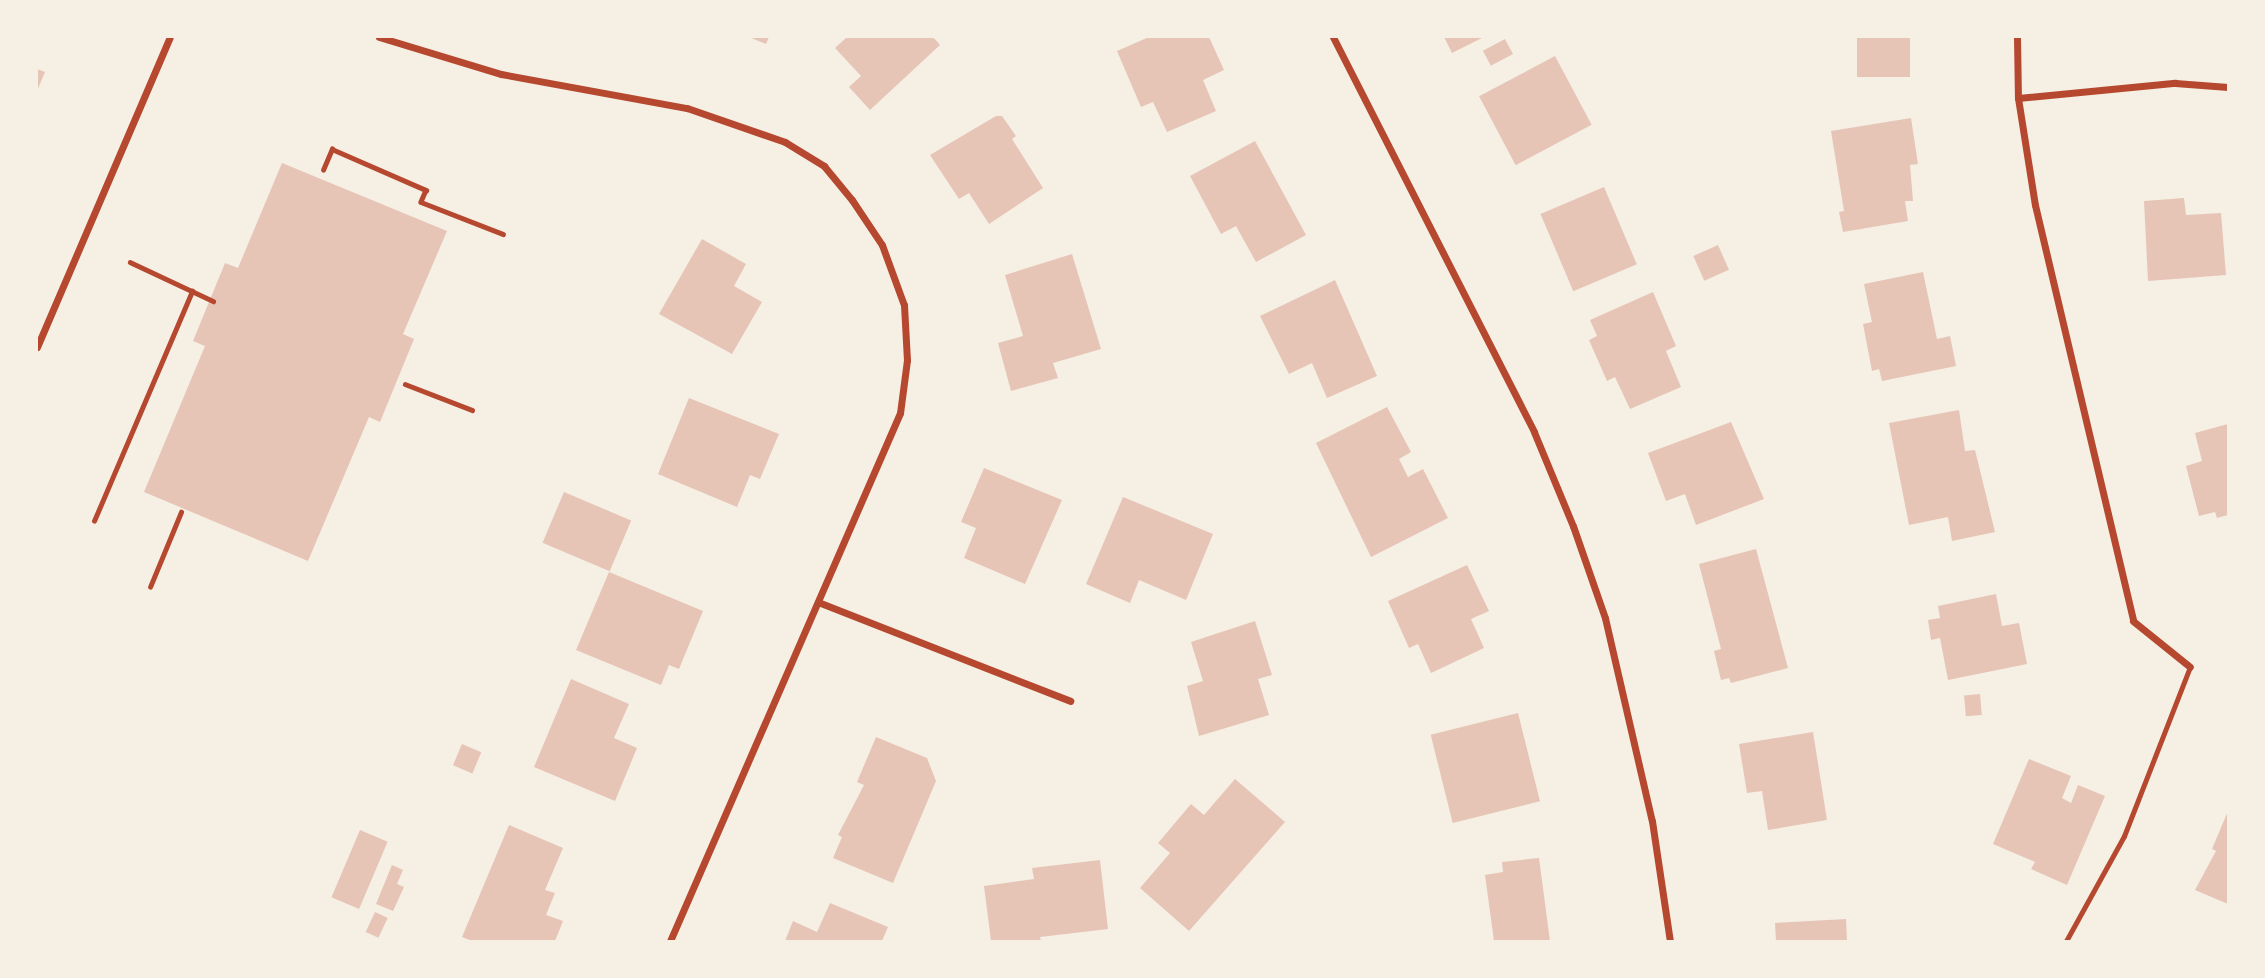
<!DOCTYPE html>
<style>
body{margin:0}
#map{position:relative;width:2265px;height:978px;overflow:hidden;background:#f6efe4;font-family:"Asap Condensed",sans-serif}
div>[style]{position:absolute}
.building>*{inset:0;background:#e6c5b7;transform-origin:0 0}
.path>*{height:4.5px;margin:-2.25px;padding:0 2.25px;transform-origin:2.25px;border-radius:2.25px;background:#b5482f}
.service>*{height:5px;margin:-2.5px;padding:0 2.5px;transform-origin:2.5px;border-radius:2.5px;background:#b5482f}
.minor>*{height:7px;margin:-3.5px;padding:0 3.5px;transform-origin:3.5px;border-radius:3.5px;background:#b5482f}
span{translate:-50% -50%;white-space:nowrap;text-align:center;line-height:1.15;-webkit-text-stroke:7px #f6efe4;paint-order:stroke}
.frame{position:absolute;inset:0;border:38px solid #f6efe4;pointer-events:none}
</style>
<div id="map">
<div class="building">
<div style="clip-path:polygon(749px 37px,769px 37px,766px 44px)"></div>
<div style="clip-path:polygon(847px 37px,933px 37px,940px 45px,870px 110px,849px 87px,861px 76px,835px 48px)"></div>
<div style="clip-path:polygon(1149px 37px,1209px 37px,1224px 70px,1203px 80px,1216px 111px,1167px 132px,1153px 102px,1141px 107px,1117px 51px)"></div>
<div style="clip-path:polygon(1444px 37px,1484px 37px,1452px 53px)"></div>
<div style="left:1857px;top:37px;width:53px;height:40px"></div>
<div style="left:1505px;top:39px;width:17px;height:25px;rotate:62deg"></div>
<div style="left:1555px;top:56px;width:78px;height:86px;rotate:62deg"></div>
<div style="clip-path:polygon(37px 69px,45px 72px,37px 91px)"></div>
<div style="clip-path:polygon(996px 116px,1002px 116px,1016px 136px,1012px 139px,1043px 188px,989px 224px,969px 193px,959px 199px,930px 155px)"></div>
<div style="clip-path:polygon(1911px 118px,1918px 164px,1910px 165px,1913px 201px,1905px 201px,1908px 221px,1843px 232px,1839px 212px,1844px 211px,1831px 131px)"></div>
<div style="clip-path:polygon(1255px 141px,1306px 235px,1256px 262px,1236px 226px,1221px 234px,1190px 176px)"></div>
<div style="clip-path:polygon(282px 163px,447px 231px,403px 334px,414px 339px,380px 422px,369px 417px,308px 561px,144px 492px,205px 346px,193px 341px,225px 263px,238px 268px)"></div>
<div style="left:1604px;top:187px;width:84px;height:69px;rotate:67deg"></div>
<div style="clip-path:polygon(2184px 198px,2186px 215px,2221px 213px,2226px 275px,2148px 281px,2144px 201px)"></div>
<div style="clip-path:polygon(702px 239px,746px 264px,734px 286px,762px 302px,732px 354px,659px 314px)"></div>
<div style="left:1718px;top:245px;width:27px;height:27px;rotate:66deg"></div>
<div style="clip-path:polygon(1072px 254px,1101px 349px,1053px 363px,1058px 378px,1011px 391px,998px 343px,1023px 336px,1005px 275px)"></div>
<div style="clip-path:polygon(1923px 272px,1937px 339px,1950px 336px,1956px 366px,1882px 381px,1879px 369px,1872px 371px,1863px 324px,1872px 322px,1864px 284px)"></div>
<div style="clip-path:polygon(1335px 280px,1377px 376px,1327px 398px,1312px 363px,1289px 374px,1260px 316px)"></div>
<div style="clip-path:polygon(1653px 292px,1676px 346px,1666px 351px,1681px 387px,1630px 409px,1615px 377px,1607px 381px,1589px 340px,1597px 336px,1590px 320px)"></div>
<div style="clip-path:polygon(689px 398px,779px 434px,760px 479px,750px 475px,737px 507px,658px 474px)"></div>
<div style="clip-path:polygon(1387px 407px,1411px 452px,1399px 459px,1408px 477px,1423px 469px,1448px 518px,1371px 557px,1316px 443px)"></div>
<div style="clip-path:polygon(1959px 410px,1965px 451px,1975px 450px,1995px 532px,1952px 541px,1948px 517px,1909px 525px,1889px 423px)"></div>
<div style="clip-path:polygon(1731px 422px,1764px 499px,1696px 525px,1685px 494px,1666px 501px,1648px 453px)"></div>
<div style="clip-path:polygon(2228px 424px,2228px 515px,2217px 518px,2215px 512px,2199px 516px,2186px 466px,2202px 461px,2195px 433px)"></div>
<div style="clip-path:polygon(984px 468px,1062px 500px,1025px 584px,964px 558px,976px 528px,961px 522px)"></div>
<div style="left:564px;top:492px;width:73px;height:55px;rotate:23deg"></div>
<div style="clip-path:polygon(1123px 497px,1213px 534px,1186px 600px,1139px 580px,1130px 603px,1086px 584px)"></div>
<div style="clip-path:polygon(1756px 549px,1788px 668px,1731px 683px,1729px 678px,1721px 680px,1714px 651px,1721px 649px,1699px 564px)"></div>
<div style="clip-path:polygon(1467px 565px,1489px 611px,1471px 619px,1484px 648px,1431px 673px,1418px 644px,1409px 648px,1388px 601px)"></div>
<div style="clip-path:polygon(609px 572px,703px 611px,679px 669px,669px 665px,661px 685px,576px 650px)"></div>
<div style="clip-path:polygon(1996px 594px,2002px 626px,2019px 623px,2027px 664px,1948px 680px,1940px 638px,1931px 640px,1928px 620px,1940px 618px,1938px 606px)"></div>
<div style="clip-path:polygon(1255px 621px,1272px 675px,1258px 679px,1269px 715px,1199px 736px,1187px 686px,1203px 681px,1191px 642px)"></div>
<div style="clip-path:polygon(571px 679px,629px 704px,614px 738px,637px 748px,615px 801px,534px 767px)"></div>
<div style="left:1980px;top:694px;width:21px;height:16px;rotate:85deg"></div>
<div style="left:1518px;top:713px;width:91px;height:90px;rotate:76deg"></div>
<div style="clip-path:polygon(1813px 732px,1827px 820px,1768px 830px,1762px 791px,1747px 793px,1739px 744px)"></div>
<div style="clip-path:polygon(876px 737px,927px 758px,936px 781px,893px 883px,833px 858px,842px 837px,838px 835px,864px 785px,857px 782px)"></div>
<div style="left:462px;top:744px;width:21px;height:23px;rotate:23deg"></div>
<div style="clip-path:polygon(2029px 759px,2071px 776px,2062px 798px,2071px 803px,2078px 785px,2105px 796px,2067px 885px,2031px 869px,2035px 862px,1993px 844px)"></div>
<div style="clip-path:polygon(1235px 779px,1285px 822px,1189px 931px,1140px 888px,1170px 853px,1158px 843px,1191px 804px,1204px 815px)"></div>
<div style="clip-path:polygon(2228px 811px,2228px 904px,2195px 890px,2216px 851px,2212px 849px)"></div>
<div style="clip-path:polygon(509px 825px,563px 848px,545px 890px,555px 893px,546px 915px,563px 921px,555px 941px,472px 941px,462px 937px)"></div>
<div style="left:360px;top:830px;width:30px;height:73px;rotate:23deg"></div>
<div style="clip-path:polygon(1539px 858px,1550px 941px,1494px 941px,1485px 875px,1503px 872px,1502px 862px)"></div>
<div style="clip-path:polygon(1100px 860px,1108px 929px,1040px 937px,1041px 941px,991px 941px,984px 886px,1034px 879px,1032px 868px)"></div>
<div style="clip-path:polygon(392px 865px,403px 870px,397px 884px,404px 887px,393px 911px,376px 904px)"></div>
<div style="clip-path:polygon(830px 903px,888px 927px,882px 941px,785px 941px,793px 921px,817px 932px)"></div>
<div style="left:375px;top:912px;width:14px;height:22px;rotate:25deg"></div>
<div style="clip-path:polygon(1846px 919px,1847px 941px,1776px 941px,1775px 923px)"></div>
</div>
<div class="path">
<div style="left:323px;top:170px;width:23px;rotate:-67deg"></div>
<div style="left:332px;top:149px;width:103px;rotate:23.6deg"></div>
<div style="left:426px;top:190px;width:13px;rotate:113deg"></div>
<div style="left:421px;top:202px;width:88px;rotate:21.3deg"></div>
<div style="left:130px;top:262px;width:92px;rotate:25.2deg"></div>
<div style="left:405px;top:384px;width:72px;rotate:21.2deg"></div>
<div style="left:94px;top:521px;width:250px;rotate:-66.9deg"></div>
<div style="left:150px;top:587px;width:81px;rotate:-67.5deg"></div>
</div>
<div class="service">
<div style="left:2066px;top:941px;width:120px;rotate:-61.1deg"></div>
<div style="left:2124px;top:836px;width:181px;rotate:-68.7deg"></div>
</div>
<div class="minor">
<div style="left:379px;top:37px;width:127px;rotate:16.9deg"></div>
<div style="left:501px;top:74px;width:189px;rotate:10.4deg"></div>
<div style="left:687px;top:108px;width:104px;rotate:19.1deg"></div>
<div style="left:785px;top:142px;width:46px;rotate:31.6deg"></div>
<div style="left:824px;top:166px;width:44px;rotate:50.5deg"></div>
<div style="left:852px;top:200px;width:54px;rotate:56.3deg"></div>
<div style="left:882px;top:245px;width:64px;rotate:69.9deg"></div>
<div style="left:904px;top:305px;width:55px;rotate:86.9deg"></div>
<div style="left:907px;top:360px;width:53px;rotate:97.5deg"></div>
<div style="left:900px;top:413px;width:576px;rotate:113.54deg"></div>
<div style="left:1333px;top:37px;width:443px;rotate:63deg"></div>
<div style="left:1534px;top:432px;width:102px;rotate:67.5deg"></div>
<div style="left:1573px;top:526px;width:97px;rotate:70.8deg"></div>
<div style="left:1605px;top:618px;width:208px;rotate:77deg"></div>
<div style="left:1652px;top:821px;width:121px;rotate:81.5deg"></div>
<div style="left:2017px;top:37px;width:61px;rotate:89.1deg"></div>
<div style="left:2018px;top:98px;width:108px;rotate:81deg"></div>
<div style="left:2035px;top:205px;width:427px;rotate:76.7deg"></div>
<div style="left:2133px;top:621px;width:73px;rotate:38.9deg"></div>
<div style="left:2018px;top:98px;width:158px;rotate:-5.5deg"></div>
<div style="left:2175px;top:83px;width:53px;rotate:4.3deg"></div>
<div style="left:37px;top:347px;width:337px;rotate:-66.8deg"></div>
<div style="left:818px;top:602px;width:271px;rotate:21.4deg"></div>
</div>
<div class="frame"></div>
</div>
